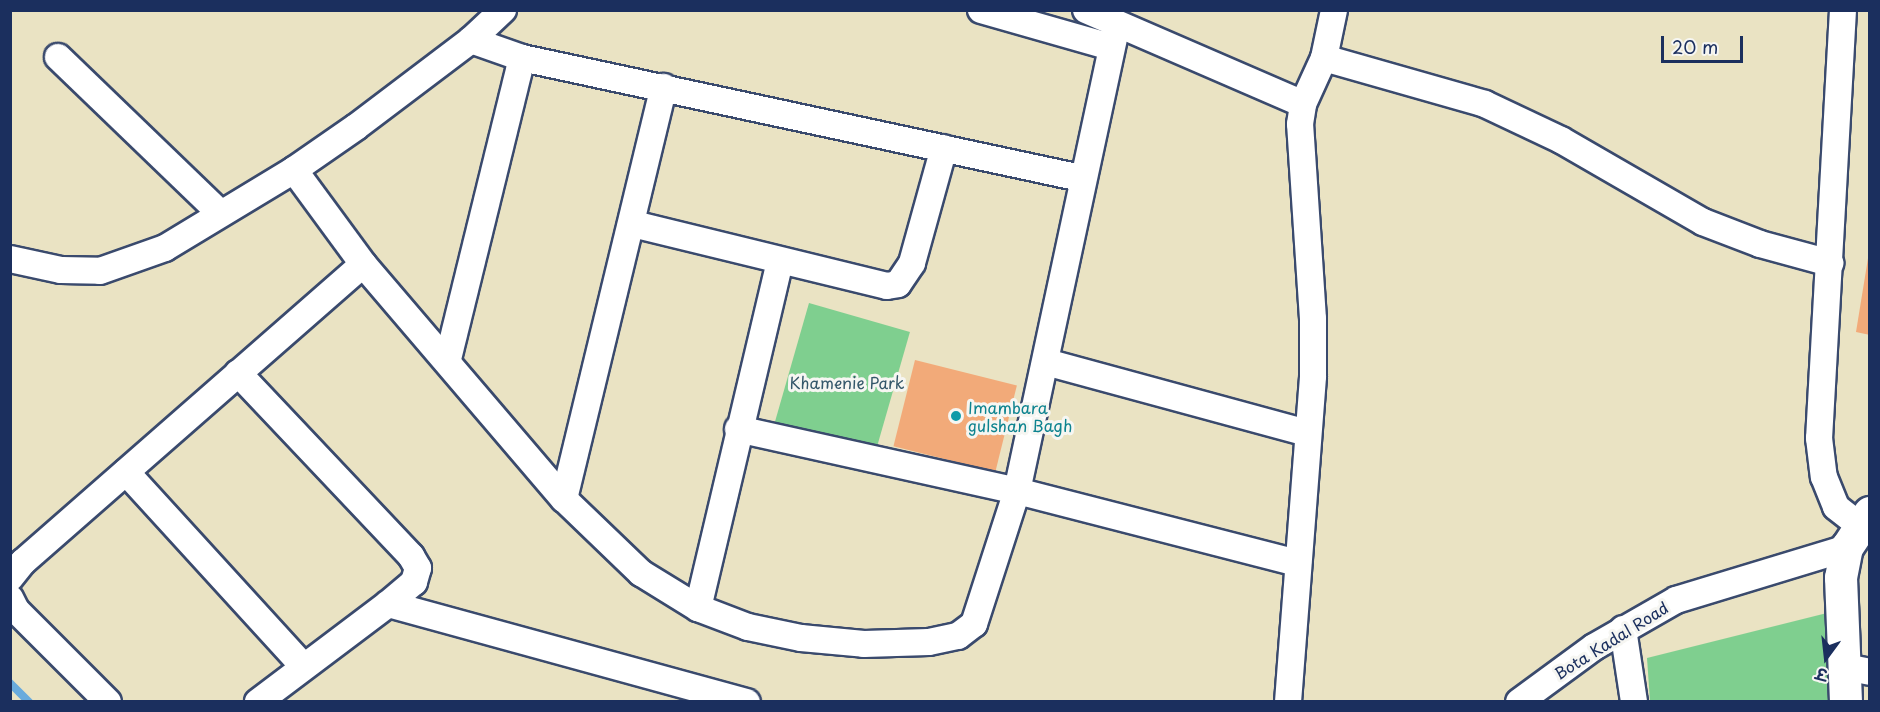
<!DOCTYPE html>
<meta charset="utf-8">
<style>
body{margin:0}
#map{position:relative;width:1880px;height:712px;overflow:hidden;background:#eae3c3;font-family:"Playpen Sans","Playpen Sans Deva",sans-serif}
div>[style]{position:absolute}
.green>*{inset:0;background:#7fcf8f;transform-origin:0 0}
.stream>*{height:8px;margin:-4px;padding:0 4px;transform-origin:4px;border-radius:4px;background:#69abdd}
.building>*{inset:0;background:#f2aa79;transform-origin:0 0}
.roads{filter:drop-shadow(2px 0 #3a4a6d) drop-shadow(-2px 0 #3a4a6d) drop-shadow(0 2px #3a4a6d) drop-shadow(0 -2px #3a4a6d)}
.minor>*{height:26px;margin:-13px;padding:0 13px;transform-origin:13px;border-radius:13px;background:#fff}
.tertiary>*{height:32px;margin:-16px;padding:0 16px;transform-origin:16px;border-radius:16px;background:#fff}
.dots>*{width:16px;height:16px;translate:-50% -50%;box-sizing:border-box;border:3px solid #f6f6f2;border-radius:50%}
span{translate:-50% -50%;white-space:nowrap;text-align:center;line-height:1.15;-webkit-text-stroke:6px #f6f6f2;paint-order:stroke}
.park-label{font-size:16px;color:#34576a}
.culture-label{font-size:16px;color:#0d838f}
.left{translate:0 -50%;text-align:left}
.street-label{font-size:16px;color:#1b2f5e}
.frame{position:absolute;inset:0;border:12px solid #1b2f5e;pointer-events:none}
.north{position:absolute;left:1796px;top:628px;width:60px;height:60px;-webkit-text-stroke:4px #f6f6f2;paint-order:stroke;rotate:195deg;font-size:16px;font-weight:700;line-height:24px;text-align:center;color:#1b2f5e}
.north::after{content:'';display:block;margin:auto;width:21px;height:27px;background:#1b2f5e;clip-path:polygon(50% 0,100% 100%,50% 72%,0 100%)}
.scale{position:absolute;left:1661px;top:36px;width:82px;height:27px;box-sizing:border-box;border:3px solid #1b2f5e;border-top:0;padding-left:8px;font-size:18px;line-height:21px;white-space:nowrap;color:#1b2f5e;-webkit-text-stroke:4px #f6f6f2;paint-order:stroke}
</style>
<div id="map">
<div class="green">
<div style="left:809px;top:303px;width:105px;height:131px;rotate:16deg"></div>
<div style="clip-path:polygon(1831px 612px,1835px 701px,1650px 701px,1647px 658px)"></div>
</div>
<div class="stream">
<div style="left:10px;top:683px;width:27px;rotate:45deg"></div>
</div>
<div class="building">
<div style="clip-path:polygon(1870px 246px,1870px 335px,1856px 332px)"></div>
<div style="left:915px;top:360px;width:105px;height:89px;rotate:14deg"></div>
</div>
<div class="roads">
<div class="minor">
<div style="left:981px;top:10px;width:135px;rotate:15.9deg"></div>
<div style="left:1086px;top:10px;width:236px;rotate:23.4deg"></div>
<div style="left:1843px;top:10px;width:429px;rotate:93.2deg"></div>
<div style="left:1819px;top:438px;width:39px;rotate:83deg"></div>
<div style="left:1824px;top:477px;width:32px;rotate:68deg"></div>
<div style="left:1836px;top:507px;width:31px;rotate:38deg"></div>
<div style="left:471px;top:40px;width:54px;rotate:19.4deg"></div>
<div style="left:522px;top:58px;width:572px;rotate:12.12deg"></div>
<div style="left:58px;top:57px;width:225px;rotate:43.9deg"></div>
<div style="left:1324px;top:58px;width:167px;rotate:15.9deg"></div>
<div style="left:1485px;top:104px;width:84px;rotate:25.3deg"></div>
<div style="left:1561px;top:140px;width:164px;rotate:30deg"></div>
<div style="left:1703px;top:222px;width:61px;rotate:21.1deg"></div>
<div style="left:1760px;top:244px;width:73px;rotate:15.2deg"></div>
<div style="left:294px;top:170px;width:117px;rotate:53.7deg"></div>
<div style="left:363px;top:264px;width:309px;rotate:49.5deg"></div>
<div style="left:564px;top:499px;width:107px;rotate:43.9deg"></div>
<div style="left:641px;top:573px;width:67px;rotate:31.6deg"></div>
<div style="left:698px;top:608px;width:53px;rotate:20.8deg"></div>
<div style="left:748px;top:627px;width:54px;rotate:11.7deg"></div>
<div style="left:801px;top:638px;width:63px;rotate:5.4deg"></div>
<div style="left:864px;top:644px;width:65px;rotate:-1.8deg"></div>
<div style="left:929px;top:642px;width:30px;rotate:-12deg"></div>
<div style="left:958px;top:636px;width:20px;rotate:-37deg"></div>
<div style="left:974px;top:624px;width:140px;rotate:-72.1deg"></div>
<div style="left:1017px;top:491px;width:477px;rotate:-77.9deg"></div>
<div style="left:633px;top:224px;width:261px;rotate:13.7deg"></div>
<div style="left:887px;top:286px;width:11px;rotate:-10deg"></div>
<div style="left:898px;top:284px;width:25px;rotate:-56deg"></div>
<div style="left:912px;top:263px;width:119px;rotate:-74.5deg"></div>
<div style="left:10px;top:259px;width:52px;rotate:12.2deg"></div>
<div style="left:61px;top:270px;width:39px;rotate:1deg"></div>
<div style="left:100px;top:271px;width:69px;rotate:-19.5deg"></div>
<div style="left:165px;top:248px;width:151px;rotate:-31.2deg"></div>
<div style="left:294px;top:170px;width:75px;rotate:-34.7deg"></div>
<div style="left:356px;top:127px;width:144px;rotate:-37.1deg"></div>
<div style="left:471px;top:40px;width:44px;rotate:-43.2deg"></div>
<div style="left:448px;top:359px;width:310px;rotate:-76.2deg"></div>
<div style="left:1046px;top:362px;width:270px;rotate:15.2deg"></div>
<div style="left:238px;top:373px;width:252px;rotate:46.6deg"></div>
<div style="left:411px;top:556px;width:14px;rotate:60deg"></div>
<div style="left:418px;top:568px;width:15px;rotate:106deg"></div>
<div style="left:414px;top:582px;width:34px;rotate:140deg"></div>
<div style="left:388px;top:604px;width:163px;rotate:143deg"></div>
<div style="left:738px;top:429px;width:286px;rotate:12.5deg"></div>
<div style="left:1017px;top:491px;width:290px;rotate:14.4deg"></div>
<div style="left:126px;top:472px;width:261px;rotate:47.6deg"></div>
<div style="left:564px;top:499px;width:424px;rotate:-76.4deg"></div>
<div style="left:10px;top:578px;width:21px;rotate:-51deg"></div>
<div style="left:23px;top:562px;width:452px;rotate:-41.2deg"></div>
<div style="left:10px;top:598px;width:13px;rotate:63deg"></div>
<div style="left:16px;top:610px;width:130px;rotate:45deg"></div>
<div style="left:388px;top:604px;width:372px;rotate:15.3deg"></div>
<div style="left:698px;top:608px;width:356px;rotate:-76.7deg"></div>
<div style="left:1623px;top:629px;width:74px;rotate:81.4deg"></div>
<div style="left:1845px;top:667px;width:25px;rotate:11deg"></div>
<div style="left:1288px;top:702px;width:327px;rotate:-85.6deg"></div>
<div style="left:1313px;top:376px;width:57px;rotate:-90deg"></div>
<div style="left:1313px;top:319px;width:195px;rotate:-93.8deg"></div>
<div style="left:1300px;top:124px;width:20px;rotate:-81deg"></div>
<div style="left:1303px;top:104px;width:51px;rotate:-65.5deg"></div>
<div style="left:1324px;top:58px;width:49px;rotate:-78.2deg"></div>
<div style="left:1519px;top:702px;width:93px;rotate:-36.3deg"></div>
<div style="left:1594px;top:647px;width:95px;rotate:-29.8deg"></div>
<div style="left:1676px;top:600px;width:179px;rotate:-16.9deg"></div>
</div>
<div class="tertiary">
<div style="left:1846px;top:702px;width:124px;rotate:-92.3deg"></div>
<div style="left:1841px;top:578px;width:31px;rotate:-79deg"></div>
<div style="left:1847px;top:548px;width:42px;rotate:-56.7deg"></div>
</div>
</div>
<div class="dots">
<div style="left:956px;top:416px;background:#0f9aa8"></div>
</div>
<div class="park-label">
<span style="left:847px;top:382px">Khamenie Park</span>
</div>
<div class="culture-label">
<span class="left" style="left:968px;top:416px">Imambara<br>gulshan Bagh</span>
</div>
<div class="street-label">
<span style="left:1611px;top:640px;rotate:-32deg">Bota Kadal Road</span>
</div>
<div class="frame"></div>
<div class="north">उ</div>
<div class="scale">20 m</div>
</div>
